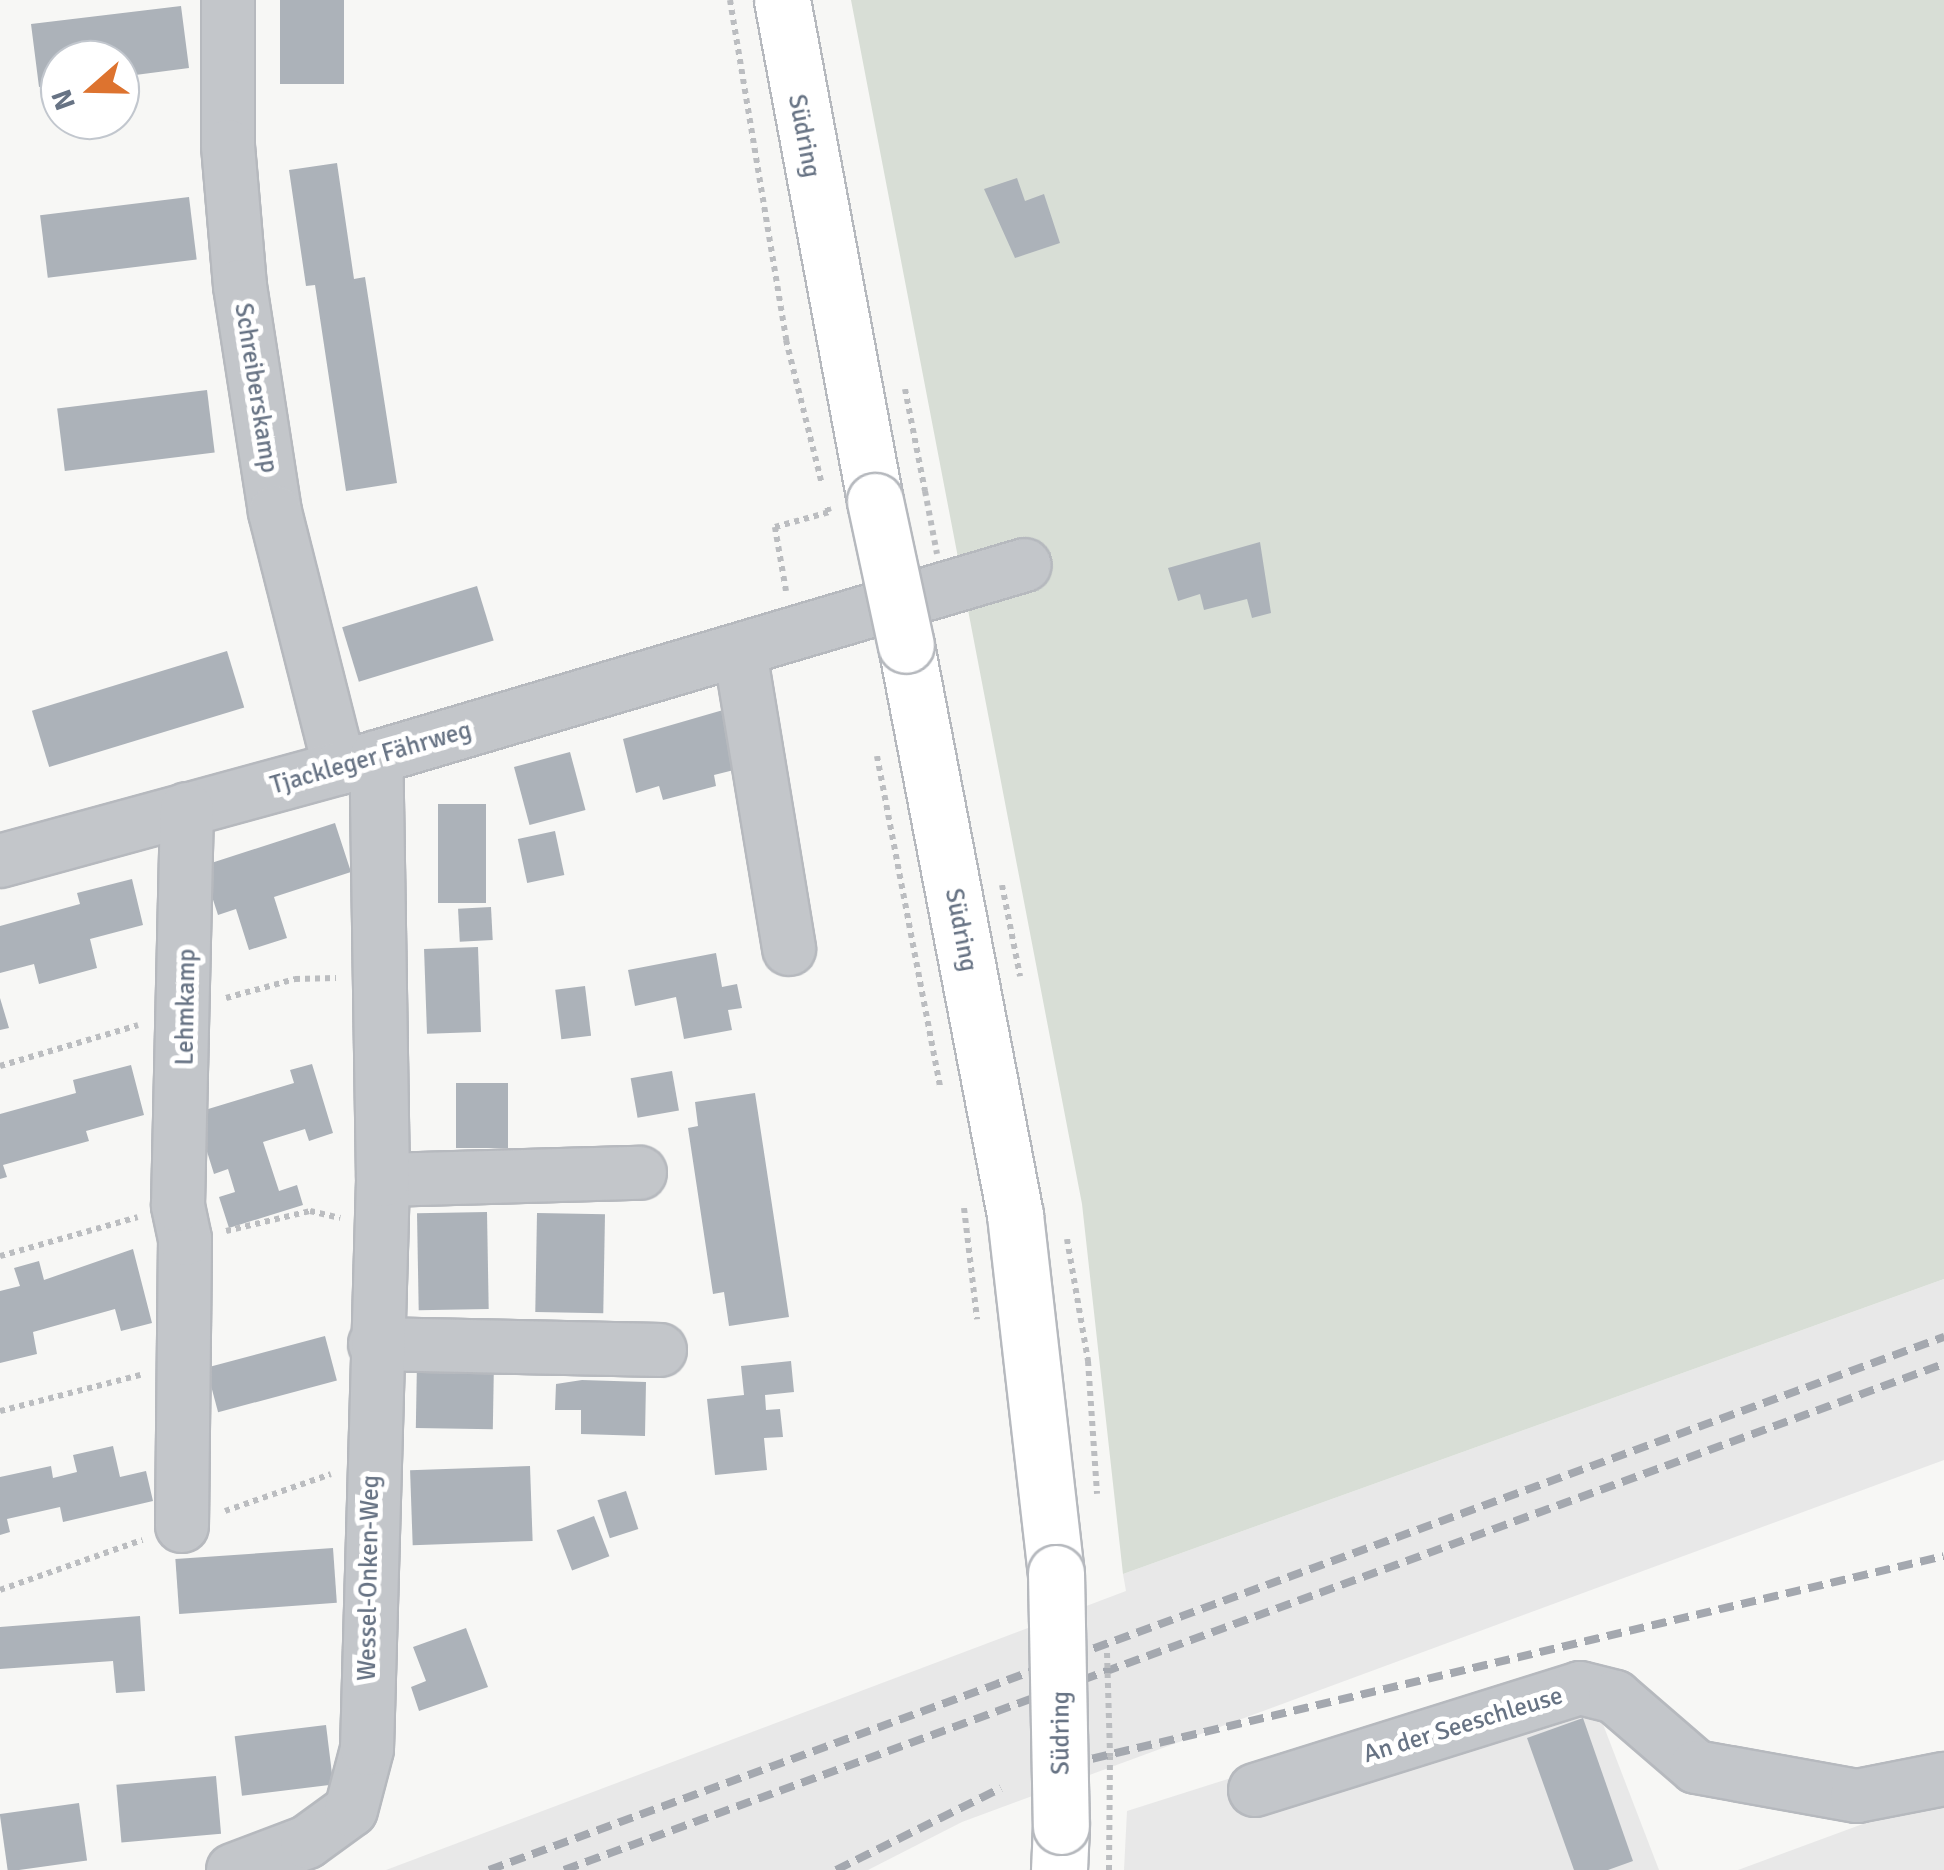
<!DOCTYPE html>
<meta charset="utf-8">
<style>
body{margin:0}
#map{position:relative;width:1944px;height:1870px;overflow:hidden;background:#f7f7f5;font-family:Signika,sans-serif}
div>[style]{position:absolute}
.built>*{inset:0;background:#e8e8e8}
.green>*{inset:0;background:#d8ded6}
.building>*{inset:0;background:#acb2b9;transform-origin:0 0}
.path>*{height:6px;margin-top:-3px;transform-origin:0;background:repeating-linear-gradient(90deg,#bbbdc0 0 5px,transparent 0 10px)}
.roads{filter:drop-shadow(2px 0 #b6b9be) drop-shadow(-2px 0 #b6b9be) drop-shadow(0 2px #b6b9be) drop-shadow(0 -2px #b6b9be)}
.minor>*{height:52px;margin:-26px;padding:0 26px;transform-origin:26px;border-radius:26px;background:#c3c6ca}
.major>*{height:55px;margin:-27.5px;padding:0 27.5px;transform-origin:27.5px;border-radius:27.5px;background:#fff}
.rail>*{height:8px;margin-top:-4px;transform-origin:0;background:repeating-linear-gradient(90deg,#a4a8af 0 15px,transparent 0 23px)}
.path-bridge>*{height:6px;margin-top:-3px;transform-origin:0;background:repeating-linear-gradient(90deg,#bbbdc0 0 5px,transparent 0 10px)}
.bridges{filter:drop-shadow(2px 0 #b6b9be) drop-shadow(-2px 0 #b6b9be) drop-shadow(0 2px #b6b9be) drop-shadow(0 -2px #b6b9be)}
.major-bridge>*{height:55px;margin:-27.5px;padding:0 27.5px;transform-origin:27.5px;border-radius:27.5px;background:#fff}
span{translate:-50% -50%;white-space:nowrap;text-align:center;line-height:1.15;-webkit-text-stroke:10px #fff;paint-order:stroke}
.street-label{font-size:25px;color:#677384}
.north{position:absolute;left:40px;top:40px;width:100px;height:100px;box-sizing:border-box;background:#fff;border:2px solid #c2c7ce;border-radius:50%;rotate:250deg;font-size:28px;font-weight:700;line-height:40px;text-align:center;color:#677384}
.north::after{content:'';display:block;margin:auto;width:35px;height:45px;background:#dd732f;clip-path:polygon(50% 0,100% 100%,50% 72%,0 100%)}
</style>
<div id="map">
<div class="built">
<div style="clip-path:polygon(1944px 1279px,1944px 1460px,962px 1822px,868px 1870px,386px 1870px,1126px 1591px,1123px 1574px)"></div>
<div style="clip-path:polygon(1581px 1667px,1659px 1870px,1124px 1870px,1127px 1811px)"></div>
<div style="clip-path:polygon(1944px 1794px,1944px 1870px,1738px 1870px)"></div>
</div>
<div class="green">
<div style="clip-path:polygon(851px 0,1944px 0,1944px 1279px,1123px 1574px,1082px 1204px)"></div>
</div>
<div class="building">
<div style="left:280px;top:0;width:64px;height:84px"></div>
<div style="clip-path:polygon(181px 6px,189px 68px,120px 77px,120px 60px,60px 60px,60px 84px,39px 87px,31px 24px)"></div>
<div style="clip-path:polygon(337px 163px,354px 279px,365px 277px,397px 483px,346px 491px,315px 285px,306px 286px,289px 170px)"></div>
<div style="clip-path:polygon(1017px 178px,1025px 201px,1044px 194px,1060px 243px,1015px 258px,984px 189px)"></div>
<div style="left:189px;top:197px;width:63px;height:150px;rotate:83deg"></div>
<div style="left:207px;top:390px;width:63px;height:151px;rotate:83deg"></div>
<div style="clip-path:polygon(1260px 542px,1271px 613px,1252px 618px,1247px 599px,1204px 610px,1200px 594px,1178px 601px,1168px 568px)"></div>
<div style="left:477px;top:586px;width:57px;height:141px;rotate:73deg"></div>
<div style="left:227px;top:651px;width:59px;height:204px;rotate:73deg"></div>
<div style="clip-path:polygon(730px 708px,746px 767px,714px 775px,716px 786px,663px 800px,659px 786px,636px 793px,623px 739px)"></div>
<div style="left:570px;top:752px;width:60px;height:58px;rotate:75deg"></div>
<div style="left:438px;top:804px;width:48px;height:99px"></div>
<div style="clip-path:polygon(335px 823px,351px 872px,274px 897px,287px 938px,249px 950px,236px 909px,218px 915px,202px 866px)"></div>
<div style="left:555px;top:831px;width:45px;height:38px;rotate:78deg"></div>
<div style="clip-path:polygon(132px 879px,143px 925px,90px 939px,97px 968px,39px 984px,34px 964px,0 973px,0 926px,80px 904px,77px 893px)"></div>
<div style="left:491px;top:907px;width:33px;height:33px;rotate:87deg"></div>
<div style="left:478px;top:947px;width:85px;height:54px;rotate:88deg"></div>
<div style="clip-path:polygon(716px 953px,722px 987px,737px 984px,742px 1008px,728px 1010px,732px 1030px,684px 1039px,676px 997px,635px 1006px,628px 970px)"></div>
<div style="left:585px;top:986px;width:50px;height:30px;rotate:83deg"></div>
<div style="clip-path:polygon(0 998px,9px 1028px,0 1030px)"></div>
<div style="clip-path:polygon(312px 1064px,333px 1133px,309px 1141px,305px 1129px,263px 1142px,279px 1191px,297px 1185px,303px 1205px,229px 1228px,219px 1197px,235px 1192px,228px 1169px,214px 1174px,195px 1113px,294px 1083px,290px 1070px)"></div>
<div style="clip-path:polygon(131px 1065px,144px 1115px,86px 1131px,89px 1141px,3px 1165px,7px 1177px,0 1179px,0 1114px,76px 1093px,73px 1080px)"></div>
<div style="left:672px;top:1071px;width:40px;height:42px;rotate:80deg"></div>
<div style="left:456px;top:1083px;width:52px;height:65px"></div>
<div style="clip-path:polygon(755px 1093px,789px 1317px,729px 1326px,724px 1292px,713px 1294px,688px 1128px,698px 1126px,695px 1102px)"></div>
<div style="left:487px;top:1212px;width:97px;height:70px;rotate:89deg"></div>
<div style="left:537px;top:1213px;width:68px;height:99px;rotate:1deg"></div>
<div style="clip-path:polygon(133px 1249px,152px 1323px,121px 1331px,115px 1309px,33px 1332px,37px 1354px,0 1363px,0 1291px,20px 1286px,14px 1268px,39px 1261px,44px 1280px)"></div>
<div style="left:325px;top:1336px;width:46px;height:123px;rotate:75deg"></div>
<div style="left:417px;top:1360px;width:77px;height:68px;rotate:1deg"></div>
<div style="clip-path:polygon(791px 1361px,794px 1392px,765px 1395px,766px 1410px,780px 1409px,783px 1437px,764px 1438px,767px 1470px,715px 1475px,707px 1399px,744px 1395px,741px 1366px)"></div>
<div style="clip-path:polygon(582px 1380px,646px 1382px,645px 1436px,581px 1434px,581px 1410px,555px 1410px,556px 1384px)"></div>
<div style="clip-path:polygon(113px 1446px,120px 1477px,146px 1471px,153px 1501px,63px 1522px,60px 1507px,7px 1519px,10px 1532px,0 1535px,0 1477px,51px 1466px,53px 1478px,77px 1472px,73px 1455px)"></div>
<div style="left:530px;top:1466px;width:75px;height:120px;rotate:88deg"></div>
<div style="left:626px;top:1491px;width:40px;height:30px;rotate:72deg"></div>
<div style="left:594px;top:1516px;width:43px;height:40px;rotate:69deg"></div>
<div style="left:333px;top:1548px;width:55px;height:158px;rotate:86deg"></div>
<div style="clip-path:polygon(140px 1616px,145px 1691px,116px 1693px,113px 1661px,0 1669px,0 1627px)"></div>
<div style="clip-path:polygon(466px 1628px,488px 1687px,419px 1711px,411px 1687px,426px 1681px,413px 1647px)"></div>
<div style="clip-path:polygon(1583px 1718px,1633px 1861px,1608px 1870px,1574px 1870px,1527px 1738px)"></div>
<div style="left:326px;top:1725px;width:60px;height:92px;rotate:83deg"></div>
<div style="left:216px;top:1776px;width:58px;height:100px;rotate:85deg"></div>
<div style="left:79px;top:1803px;width:58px;height:80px;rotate:82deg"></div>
</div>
<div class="path">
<div style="left:730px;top:0;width:345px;rotate:80.6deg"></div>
<div style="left:786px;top:340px;width:148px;rotate:76deg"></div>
<div style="left:905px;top:389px;width:104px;rotate:78.9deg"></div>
<div style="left:786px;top:591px;width:65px;rotate:-99.8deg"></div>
<div style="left:775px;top:527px;width:56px;rotate:-15.5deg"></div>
<div style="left:829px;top:512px;width:6px;rotate:-108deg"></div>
<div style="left:877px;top:756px;width:337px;rotate:79.2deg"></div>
<div style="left:1002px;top:885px;width:93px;rotate:78.8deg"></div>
<div style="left:226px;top:998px;width:72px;rotate:-15.4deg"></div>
<div style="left:295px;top:979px;width:41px;rotate:-1.4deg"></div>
<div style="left:0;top:1066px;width:144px;rotate:-16.5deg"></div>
<div style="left:964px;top:1208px;width:112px;rotate:83.3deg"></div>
<div style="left:226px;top:1231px;width:86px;rotate:-13.4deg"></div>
<div style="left:310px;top:1211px;width:31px;rotate:13deg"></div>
<div style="left:1067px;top:1239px;width:124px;rotate:80.2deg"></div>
<div style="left:1088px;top:1361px;width:133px;rotate:86.1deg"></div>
<div style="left:0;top:1256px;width:143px;rotate:-15.8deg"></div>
<div style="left:0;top:1411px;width:145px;rotate:-14.4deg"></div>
<div style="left:225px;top:1511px;width:112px;rotate:-19.2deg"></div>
<div style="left:0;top:1590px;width:151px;rotate:-19.4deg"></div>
<div style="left:1109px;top:1870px;width:113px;rotate:-89.5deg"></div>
</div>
<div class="roads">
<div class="minor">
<div style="left:228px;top:0;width:146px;rotate:90deg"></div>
<div style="left:228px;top:146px;width:141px;rotate:85.1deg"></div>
<div style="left:240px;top:286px;width:229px;rotate:81.2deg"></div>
<div style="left:275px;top:512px;width:264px;rotate:75.8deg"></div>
<div style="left:740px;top:652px;width:301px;rotate:80.6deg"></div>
<div style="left:0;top:861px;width:352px;rotate:-15.3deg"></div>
<div style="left:340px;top:768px;width:714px;rotate:-16.51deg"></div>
<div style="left:383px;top:1180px;width:257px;rotate:-1.6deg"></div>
<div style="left:375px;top:1344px;width:285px;rotate:1.2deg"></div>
<div style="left:182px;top:1526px;width:287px;rotate:-89.4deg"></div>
<div style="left:185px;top:1239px;width:35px;rotate:-102deg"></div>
<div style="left:178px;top:1205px;width:396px;rotate:-88.7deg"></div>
<div style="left:1255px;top:1790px;width:341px;rotate:-17.4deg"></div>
<div style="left:1580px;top:1688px;width:36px;rotate:14deg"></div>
<div style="left:1615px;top:1697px;width:107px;rotate:40.8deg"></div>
<div style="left:1696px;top:1767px;width:164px;rotate:10.2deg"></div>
<div style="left:1857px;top:1796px;width:89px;rotate:-11.1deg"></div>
<div style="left:233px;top:1870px;width:79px;rotate:-20.7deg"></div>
<div style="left:307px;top:1842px;width:54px;rotate:-36deg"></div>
<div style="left:351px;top:1810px;width:63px;rotate:-75.3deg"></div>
<div style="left:367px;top:1749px;width:569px;rotate:-88.39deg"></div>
<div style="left:383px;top:1180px;width:423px;rotate:-90.9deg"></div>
</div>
<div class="major">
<div style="left:782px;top:0;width:510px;rotate:79.48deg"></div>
<div style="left:906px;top:645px;width:580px;rotate:79.17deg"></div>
<div style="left:1015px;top:1215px;width:360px;rotate:83.5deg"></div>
<div style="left:1059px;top:1870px;width:44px;rotate:-87.4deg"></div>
</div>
</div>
<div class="rail">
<div style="left:1070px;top:1764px;width:898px;rotate:-13.39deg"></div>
<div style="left:489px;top:1870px;width:1550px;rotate:-20.12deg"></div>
<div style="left:564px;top:1870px;width:1470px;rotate:-20.14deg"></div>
<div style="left:836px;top:1870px;width:184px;rotate:-26.4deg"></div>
</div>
<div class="path-bridge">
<div style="left:925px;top:491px;width:64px;rotate:79.2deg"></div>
<div style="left:1107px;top:1653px;width:104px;rotate:88.3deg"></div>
</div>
<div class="bridges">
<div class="major-bridge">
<div style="left:875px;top:501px;width:147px;rotate:77.9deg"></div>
<div style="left:1056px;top:1573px;width:253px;rotate:88.9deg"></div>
</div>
</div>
<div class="street-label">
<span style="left:804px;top:136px;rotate:79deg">Südring</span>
<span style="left:256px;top:388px;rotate:81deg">Schreiberskamp</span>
<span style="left:371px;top:758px;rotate:-16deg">Tjackleger Fährweg</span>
<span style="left:961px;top:930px;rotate:79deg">Südring</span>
<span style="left:186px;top:1007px;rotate:-89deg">Lehmkamp</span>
<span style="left:369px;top:1578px;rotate:-89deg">Wessel-Onken-Weg</span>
<span style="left:1463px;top:1725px;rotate:-17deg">An der Seeschleuse</span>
<span style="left:1061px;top:1733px;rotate:-90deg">Südring</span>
</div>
<div class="north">N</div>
</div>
